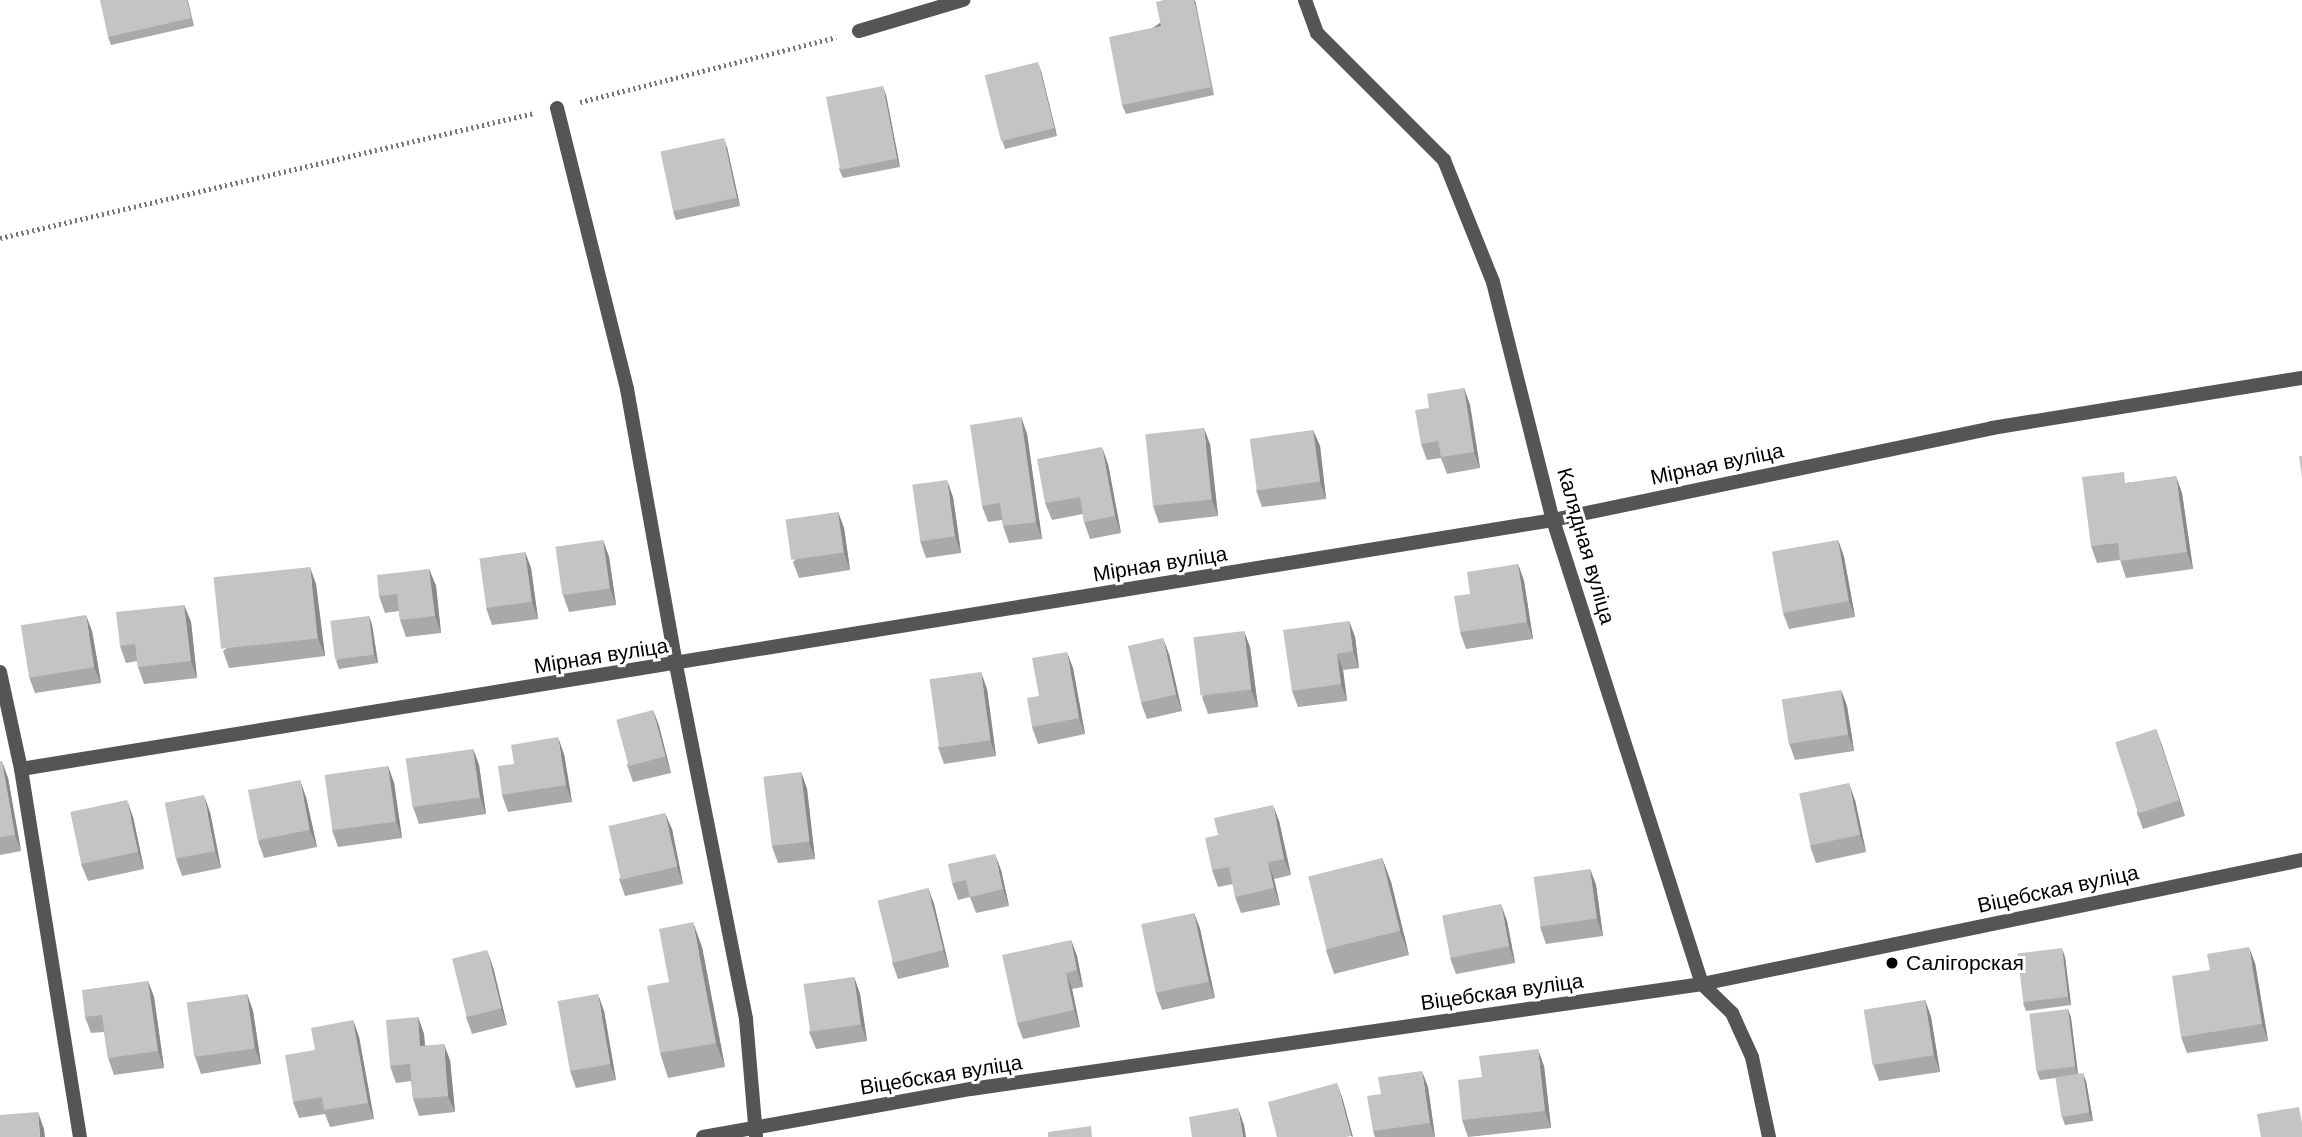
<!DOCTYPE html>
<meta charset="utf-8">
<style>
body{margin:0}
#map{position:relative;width:2302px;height:1137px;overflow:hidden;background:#fff;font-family:"DM Sans",sans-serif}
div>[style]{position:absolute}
.path>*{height:4.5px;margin-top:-2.25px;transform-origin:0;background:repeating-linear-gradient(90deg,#777 0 2px,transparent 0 5.5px)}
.street>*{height:14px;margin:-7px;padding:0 7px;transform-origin:7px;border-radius:7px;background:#555}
.wall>*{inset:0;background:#a9a9a9}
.shaded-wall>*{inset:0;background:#898989;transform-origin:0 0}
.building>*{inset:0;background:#c4c4c4;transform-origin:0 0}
.dots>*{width:19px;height:19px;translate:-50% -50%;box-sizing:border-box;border:4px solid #fff;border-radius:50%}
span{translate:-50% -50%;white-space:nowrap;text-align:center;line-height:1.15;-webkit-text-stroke:6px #fff;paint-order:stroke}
.street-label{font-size:21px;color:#000}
.poi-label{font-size:21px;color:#000}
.left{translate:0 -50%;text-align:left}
</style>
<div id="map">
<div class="path">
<div style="left:580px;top:102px;width:264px;rotate:-14.2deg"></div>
<div style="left:0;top:238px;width:548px;rotate:-13.17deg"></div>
</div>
<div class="street">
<div style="left:1305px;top:0;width:35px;rotate:70deg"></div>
<div style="left:1317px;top:33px;width:180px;rotate:45deg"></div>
<div style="left:1444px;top:160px;width:131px;rotate:68.1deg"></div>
<div style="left:1493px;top:282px;width:245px;rotate:75.9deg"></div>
<div style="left:1553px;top:520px;width:487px;rotate:72.2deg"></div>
<div style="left:1702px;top:984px;width:42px;rotate:44deg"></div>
<div style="left:1732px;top:1013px;width:48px;rotate:65.6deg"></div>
<div style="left:1752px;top:1057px;width:82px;rotate:78deg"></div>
<div style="left:859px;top:31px;width:109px;rotate:-16.6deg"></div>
<div style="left:557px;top:108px;width:290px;rotate:76deg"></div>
<div style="left:627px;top:389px;width:280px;rotate:79.9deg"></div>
<div style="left:676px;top:665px;width:361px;rotate:78.8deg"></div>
<div style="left:746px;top:1019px;width:117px;rotate:85.1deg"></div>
<div style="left:0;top:672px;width:99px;rotate:77.8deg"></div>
<div style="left:21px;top:769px;width:373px;rotate:80.9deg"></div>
<div style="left:21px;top:769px;width:1552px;rotate:-9.23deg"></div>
<div style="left:1553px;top:520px;width:449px;rotate:-11.8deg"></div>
<div style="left:1992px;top:428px;width:314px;rotate:-9.2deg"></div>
<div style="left:703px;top:1137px;width:272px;rotate:-10.2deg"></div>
<div style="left:971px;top:1089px;width:739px;rotate:-8.17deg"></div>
<div style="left:1702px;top:984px;width:613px;rotate:-11.68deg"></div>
</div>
<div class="wall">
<div style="clip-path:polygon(188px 0,194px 26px,111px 45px,108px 37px)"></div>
<div style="clip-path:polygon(1194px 0,1196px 3px,1214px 95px,1126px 114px,1122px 105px)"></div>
<div style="clip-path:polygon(1041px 71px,1057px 136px,1005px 149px,1002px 140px)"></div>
<div style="clip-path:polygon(886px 95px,900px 167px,843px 178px,839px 169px)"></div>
<div style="clip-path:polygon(727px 147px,740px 206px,676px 220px,673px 212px)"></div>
<div style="clip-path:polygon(1464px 388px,1470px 405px,1480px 468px,1447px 474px,1441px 458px,1427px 460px,1421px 444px,1429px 408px)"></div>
<div style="clip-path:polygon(1021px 417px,1027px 434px,1042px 539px,1009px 543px,1003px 526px,1002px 520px,988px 522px,982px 506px)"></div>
<div style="clip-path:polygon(1313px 430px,1320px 446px,1326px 499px,1262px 507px,1256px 490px)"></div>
<div style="clip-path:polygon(1210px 444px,1218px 516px,1159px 523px,1153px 506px)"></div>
<div style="clip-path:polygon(1108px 464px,1121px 533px,1090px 539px,1084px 522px,1083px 514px,1052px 520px,1045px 503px)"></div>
<div style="clip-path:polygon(2128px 482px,2182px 493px,2193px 569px,2126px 578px,2120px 560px,2097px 563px,2091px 546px)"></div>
<div style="clip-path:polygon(953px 497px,961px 553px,926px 558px,920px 541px)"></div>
<div style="clip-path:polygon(838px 512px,844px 528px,850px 570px,799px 578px,793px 562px)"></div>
<div style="clip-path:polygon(603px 540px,609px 557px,616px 605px,569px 612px,563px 595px)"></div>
<div style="clip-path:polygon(1838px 540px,1844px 557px,1855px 617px,1789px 629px,1783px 613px)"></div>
<div style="clip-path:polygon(525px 552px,531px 568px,538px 619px,492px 625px,486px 608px)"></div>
<div style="clip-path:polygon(1518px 564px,1524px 581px,1533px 639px,1466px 649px,1460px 632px,1470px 594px)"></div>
<div style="clip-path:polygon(429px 569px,436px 586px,441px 633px,406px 637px,400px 620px,399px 611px,385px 613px,379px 596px)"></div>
<div style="clip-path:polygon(316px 584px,325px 656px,229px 668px,223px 651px)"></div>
<div style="clip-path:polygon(184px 605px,191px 622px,197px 678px,144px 684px,138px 667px,137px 661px,126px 663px,120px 646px)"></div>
<div style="clip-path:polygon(369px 616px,372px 625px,378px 663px,339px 669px,336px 661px)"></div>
<div style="clip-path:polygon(1349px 621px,1355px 637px,1359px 668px,1343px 670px,1347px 701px,1298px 707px,1292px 691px)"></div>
<div style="clip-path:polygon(92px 631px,101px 683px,35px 693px,29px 677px)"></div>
<div style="clip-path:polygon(1250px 647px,1258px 707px,1208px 714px,1202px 697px)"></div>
<div style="clip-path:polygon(1169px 654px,1182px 711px,1147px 719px,1141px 703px)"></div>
<div style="clip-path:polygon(1073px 668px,1085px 734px,1038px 744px,1032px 727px,1039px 696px)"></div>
<div style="clip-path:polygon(987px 689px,996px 756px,944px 764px,938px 747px)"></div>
<div style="clip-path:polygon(1841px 690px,1847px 706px,1854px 751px,1795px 760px,1789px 743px)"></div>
<div style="clip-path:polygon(653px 710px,659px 726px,671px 773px,633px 782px,627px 765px)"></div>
<div style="clip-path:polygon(2156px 729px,2185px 816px,2143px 829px,2137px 813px)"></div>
<div style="clip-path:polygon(473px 749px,479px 765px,486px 814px,419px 824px,413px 807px)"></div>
<div style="clip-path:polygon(564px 754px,572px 802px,508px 812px,502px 795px,514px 764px)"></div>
<div style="clip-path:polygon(0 761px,8px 778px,21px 851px,0 855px)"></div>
<div style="clip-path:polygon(388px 766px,394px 783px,402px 838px,338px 847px,332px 830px)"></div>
<div style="clip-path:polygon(801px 772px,807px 789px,815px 859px,778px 863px,772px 847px)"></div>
<div style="clip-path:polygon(306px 797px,317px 847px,264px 858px,258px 841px)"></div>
<div style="clip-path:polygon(1855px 800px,1866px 852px,1816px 863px,1810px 846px)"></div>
<div style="clip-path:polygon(210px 812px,221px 868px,182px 876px,176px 859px)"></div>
<div style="clip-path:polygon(133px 817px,144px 869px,88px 881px,81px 864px)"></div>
<div style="clip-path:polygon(1279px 821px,1291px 875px,1274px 879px,1280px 905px,1241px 913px,1235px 897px,1233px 884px,1218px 887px,1212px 870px)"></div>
<div style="clip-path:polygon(672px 829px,683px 884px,625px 896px,619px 879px)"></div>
<div style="clip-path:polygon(1382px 858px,1391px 882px,1409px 955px,1334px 974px,1326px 950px)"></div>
<div style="clip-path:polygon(1590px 869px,1596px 885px,1603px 936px,1546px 944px,1540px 927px)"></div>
<div style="clip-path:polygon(1001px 870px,1009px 906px,976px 913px,970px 897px,958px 900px,952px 883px)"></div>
<div style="clip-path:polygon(928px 888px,934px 904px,949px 967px,898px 979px,892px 962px)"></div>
<div style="clip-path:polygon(1194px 913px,1200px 929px,1215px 998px,1162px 1010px,1156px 993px)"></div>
<div style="clip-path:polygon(1507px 921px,1515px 963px,1456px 974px,1450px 958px)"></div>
<div style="clip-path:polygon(1071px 940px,1077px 956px,1083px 987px,1072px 989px,1080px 1027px,1023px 1039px,1017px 1023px)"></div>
<div style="clip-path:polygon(702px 947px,725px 1067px,668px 1078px,660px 1053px)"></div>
<div style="clip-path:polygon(2065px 957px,2071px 1005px,2026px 1011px,2023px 1003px)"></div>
<div style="clip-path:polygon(2255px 963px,2268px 1041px,2187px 1053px,2181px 1037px,2210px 970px)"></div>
<div style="clip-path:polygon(493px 967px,507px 1025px,472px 1034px,466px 1017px)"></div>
<div style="clip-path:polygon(854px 977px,860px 994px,867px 1041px,816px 1049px,809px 1032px)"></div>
<div style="clip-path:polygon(148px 981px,154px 997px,164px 1068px,114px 1075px,108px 1058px,104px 1032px,91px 1033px,85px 1017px)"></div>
<div style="clip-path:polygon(247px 994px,253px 1011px,261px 1064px,201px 1074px,195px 1057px)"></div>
<div style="clip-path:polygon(1925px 1000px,1931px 1017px,1940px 1072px,1879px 1081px,1873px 1064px)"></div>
<div style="clip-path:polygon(2068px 1009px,2071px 1018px,2078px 1073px,2086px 1081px,2093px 1121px,2065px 1125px,2062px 1117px,2056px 1078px,2040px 1080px,2037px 1072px)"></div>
<div style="clip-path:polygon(604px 1011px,616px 1080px,576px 1088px,570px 1071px)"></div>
<div style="clip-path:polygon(418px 1017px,424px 1034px,425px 1045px,450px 1060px,455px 1112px,419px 1116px,413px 1099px,411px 1081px,396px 1083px,390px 1066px)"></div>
<div style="clip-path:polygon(353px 1020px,359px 1037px,374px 1119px,330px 1127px,325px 1114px,299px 1118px,293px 1102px)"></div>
<div style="clip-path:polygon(1544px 1066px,1551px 1128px,1468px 1137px,1462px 1120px,1482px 1077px)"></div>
<div style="clip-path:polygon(1428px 1087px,1435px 1137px,1375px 1137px,1373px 1131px)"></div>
</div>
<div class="shaded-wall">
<div style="left:1194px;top:0;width:4px;height:89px;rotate:56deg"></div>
<div style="clip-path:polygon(1038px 62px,1041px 71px,1057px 136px,1054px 128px)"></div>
<div style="clip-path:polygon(883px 86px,886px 95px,900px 167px,897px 159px)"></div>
<div style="clip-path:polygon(724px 138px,727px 147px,740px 206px,737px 198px)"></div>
<div style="clip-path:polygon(1464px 388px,1470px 405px,1480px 468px,1474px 452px)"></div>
<div style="clip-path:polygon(1021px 417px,1027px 434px,1042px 539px,1036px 522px)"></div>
<div style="clip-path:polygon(1204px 428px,1210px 444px,1218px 516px,1212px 500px)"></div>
<div style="clip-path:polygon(1313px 430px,1320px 446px,1326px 499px,1320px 482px)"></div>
<div style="clip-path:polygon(1102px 447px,1108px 464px,1121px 533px,1115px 516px)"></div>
<div style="clip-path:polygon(2176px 476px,2182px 493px,2193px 569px,2187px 552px)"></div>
<div style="clip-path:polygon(947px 480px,953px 497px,961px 553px,955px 536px)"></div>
<div style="clip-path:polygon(838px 512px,844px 528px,850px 570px,844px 553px)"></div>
<div style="clip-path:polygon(603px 540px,609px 557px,616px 605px,610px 588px)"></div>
<div style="clip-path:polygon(1838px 540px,1844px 557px,1855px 617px,1849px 601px)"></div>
<div style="clip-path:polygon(525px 552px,531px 568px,538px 619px,532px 602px)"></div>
<div style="clip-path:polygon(1518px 564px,1524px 581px,1533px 639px,1527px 622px)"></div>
<div style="clip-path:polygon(310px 567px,316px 584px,325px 656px,318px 639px)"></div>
<div style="clip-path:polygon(429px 569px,436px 586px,441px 633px,435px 616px)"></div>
<div style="clip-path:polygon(184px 605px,191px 622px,197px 678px,191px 661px)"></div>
<div style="clip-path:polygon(86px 615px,92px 631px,101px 683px,94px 667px)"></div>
<div style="clip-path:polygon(369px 616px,372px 625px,378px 663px,374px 655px)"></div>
<div style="clip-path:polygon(1349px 621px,1355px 637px,1359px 668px,1353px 651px)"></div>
<div style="clip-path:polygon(1244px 631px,1250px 647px,1258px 707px,1251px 690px)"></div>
<div style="clip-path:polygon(1163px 638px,1169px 654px,1182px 711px,1176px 695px)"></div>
<div style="clip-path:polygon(1067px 652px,1073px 668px,1085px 734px,1079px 718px)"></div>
<div style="clip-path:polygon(1337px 654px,1343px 670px,1347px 701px,1341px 684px)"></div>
<div style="clip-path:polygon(981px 672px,987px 689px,996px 756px,990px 740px)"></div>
<div style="clip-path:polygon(1841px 690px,1847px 706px,1854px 751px,1848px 734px)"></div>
<div style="clip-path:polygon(653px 710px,659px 726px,671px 773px,665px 756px)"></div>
<div style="clip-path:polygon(2156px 729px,2162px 745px,2185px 816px,2179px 800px)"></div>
<div style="clip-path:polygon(558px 737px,564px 754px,572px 802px,566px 785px)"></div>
<div style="clip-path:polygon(473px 749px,479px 765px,486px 814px,480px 798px)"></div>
<div style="clip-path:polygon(2px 761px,8px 778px,21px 851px,15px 835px)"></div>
<div style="clip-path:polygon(388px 766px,394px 783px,402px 838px,396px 821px)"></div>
<div style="clip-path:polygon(801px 772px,807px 789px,815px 859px,809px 842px)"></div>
<div style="clip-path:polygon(300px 780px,306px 797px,317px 847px,310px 830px)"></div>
<div style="clip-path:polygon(1849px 783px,1855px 800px,1866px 852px,1860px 835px)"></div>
<div style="clip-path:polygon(204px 795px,210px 812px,221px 868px,215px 851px)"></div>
<div style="clip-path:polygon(127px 800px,133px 817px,144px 869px,138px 852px)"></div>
<div style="clip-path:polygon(1273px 805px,1279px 821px,1291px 875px,1284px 859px)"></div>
<div style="clip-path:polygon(665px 813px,672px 829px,683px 884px,677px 867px)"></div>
<div style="clip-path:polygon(995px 854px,1001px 870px,1009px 906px,1003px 889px)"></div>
<div style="clip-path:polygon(1382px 858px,1391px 882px,1409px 955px,1400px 931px)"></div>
<div style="clip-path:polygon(1268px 862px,1274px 879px,1280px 905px,1274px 888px)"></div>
<div style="clip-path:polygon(1590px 869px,1596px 885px,1603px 936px,1597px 919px)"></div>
<div style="clip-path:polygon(928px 888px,934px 904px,949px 967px,943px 950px)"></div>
<div style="clip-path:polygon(1501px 904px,1507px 921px,1515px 963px,1509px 946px)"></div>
<div style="clip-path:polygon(1194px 913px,1200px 929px,1215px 998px,1209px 981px)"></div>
<div style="clip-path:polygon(693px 922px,702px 947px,725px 1067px,716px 1043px)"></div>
<div style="clip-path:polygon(1071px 940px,1077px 956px,1083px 987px,1077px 970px)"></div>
<div style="clip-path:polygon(2249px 947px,2255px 963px,2268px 1041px,2262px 1024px)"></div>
<div style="clip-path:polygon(2062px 948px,2065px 957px,2071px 1005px,2068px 997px)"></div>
<div style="clip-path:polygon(487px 950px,493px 967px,507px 1025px,501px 1008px)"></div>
<div style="clip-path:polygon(1066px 973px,1072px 989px,1080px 1027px,1074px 1010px)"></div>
<div style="clip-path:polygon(854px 977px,860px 994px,867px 1041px,861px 1024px)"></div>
<div style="clip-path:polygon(148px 981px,154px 997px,164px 1068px,158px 1051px)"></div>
<div style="clip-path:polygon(247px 994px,253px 1011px,261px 1064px,255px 1048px)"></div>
<div style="clip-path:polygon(598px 994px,604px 1011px,616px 1080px,610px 1064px)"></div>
<div style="clip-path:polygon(1925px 1000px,1931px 1017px,1940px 1072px,1934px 1055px)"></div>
<div style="clip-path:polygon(2068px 1009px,2071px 1018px,2078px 1075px,2075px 1067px)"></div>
<div style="clip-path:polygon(418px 1017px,424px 1034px,426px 1062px,420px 1046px)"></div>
<div style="clip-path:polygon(353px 1020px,359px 1037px,374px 1119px,368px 1103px)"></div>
<div style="clip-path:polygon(444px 1044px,450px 1060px,455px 1112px,448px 1096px)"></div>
<div style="clip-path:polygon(1538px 1049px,1544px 1066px,1551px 1128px,1545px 1111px)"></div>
<div style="clip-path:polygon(1422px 1071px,1428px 1087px,1435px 1137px,1430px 1123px)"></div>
<div style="clip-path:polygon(2083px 1073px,2086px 1081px,2093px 1121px,2089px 1113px)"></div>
<div style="clip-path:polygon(1337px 1083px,1343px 1100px,1353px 1137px,1351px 1136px)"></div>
<div style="clip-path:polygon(1238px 1108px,1244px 1125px,1246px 1137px,1243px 1137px)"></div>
<div style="clip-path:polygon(38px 1112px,44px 1129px,45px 1137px,40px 1137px)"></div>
</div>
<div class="building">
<div style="clip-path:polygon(100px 0,187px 0,191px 18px,108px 37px)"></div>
<div style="clip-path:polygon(1164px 0,1194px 0,1211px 87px,1122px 105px,1109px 37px,1161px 26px,1156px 2px)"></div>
<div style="left:1038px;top:62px;width:68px;height:55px;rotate:76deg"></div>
<div style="left:883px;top:86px;width:74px;height:58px;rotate:79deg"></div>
<div style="left:724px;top:138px;width:61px;height:65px;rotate:78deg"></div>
<div style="clip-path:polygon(1464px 388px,1474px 452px,1441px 457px,1438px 441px,1421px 444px,1415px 410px,1429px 408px,1427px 394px)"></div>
<div style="clip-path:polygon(1021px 417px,1036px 522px,1003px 526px,1000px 503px,982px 506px,970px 425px)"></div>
<div style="left:1204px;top:428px;width:72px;height:59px;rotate:84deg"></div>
<div style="left:1313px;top:430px;width:52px;height:64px;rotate:82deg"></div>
<div style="clip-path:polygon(1102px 447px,1115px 516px,1084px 522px,1080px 497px,1045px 503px,1037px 459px)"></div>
<div style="clip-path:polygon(2299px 456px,2302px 456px,2302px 478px)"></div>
<div style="clip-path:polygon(2124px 472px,2125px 483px,2176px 476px,2187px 552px,2120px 561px,2118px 543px,2091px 546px,2082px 477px)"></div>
<div style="left:947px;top:480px;width:57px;height:35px;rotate:82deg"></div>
<div style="left:838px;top:512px;width:41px;height:53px;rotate:82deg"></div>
<div style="left:603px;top:540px;width:49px;height:48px;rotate:82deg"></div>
<div style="left:1838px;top:540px;width:62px;height:67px;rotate:80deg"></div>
<div style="left:525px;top:552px;width:50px;height:46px;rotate:82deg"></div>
<div style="clip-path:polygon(1518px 564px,1527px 622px,1460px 632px,1454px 596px,1470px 594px,1467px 572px)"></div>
<div style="left:310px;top:567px;width:72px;height:97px;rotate:84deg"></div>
<div style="clip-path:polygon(429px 569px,435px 616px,400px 620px,397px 594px,379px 596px,377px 575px)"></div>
<div style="clip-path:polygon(184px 605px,191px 661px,138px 667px,135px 644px,120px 646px,116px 612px)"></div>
<div style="left:86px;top:615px;width:53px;height:66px;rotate:81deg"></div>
<div style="left:369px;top:616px;width:39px;height:39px;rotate:83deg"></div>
<div style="clip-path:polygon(1349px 621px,1353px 651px,1337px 654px,1341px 684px,1292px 691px,1283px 630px)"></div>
<div style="left:1244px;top:631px;width:59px;height:51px;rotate:83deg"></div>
<div style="left:1163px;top:638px;width:58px;height:36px;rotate:77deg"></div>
<div style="clip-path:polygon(1067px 652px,1079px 718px,1032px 727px,1027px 698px,1039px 696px,1032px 658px)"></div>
<div style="left:981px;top:672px;width:69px;height:52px;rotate:82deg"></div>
<div style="left:1841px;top:690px;width:45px;height:60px;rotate:81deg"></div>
<div style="left:653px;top:710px;width:48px;height:38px;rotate:75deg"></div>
<div style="left:2156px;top:729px;width:75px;height:43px;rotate:72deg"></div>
<div style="clip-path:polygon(558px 737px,566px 785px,502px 795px,498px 766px,514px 764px,511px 745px)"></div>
<div style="left:473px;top:749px;width:49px;height:68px;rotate:82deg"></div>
<div style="clip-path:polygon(0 761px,2px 761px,15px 835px,0 837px)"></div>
<div style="left:388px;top:766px;width:56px;height:64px;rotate:82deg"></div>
<div style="left:801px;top:772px;width:70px;height:38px;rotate:83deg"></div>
<div style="left:300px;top:780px;width:51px;height:53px;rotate:79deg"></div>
<div style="left:1849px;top:783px;width:53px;height:51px;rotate:78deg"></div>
<div style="left:204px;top:795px;width:57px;height:40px;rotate:79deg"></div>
<div style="left:127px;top:800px;width:53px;height:58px;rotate:78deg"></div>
<div style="clip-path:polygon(1273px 805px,1284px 859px,1268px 862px,1274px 888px,1235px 897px,1229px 867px,1212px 870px,1205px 838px,1218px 835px,1214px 818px)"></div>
<div style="left:665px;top:813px;width:55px;height:58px;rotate:77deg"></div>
<div style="clip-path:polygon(995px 854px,1003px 889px,970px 897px,966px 880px,952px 883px,948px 864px)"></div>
<div style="left:1382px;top:858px;width:75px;height:76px;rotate:76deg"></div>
<div style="left:1590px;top:869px;width:50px;height:57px;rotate:82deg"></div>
<div style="left:928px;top:888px;width:64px;height:52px;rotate:76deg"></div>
<div style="left:1501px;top:904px;width:43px;height:60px;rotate:79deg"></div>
<div style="left:1194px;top:913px;width:70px;height:54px;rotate:78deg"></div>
<div style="clip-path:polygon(693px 922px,716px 1043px,660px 1053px,647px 986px,669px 982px,659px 929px)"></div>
<div style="clip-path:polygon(1071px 940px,1077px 970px,1066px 973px,1074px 1010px,1017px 1023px,1002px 955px)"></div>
<div style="clip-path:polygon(2249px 947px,2262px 1024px,2181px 1037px,2172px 976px,2210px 970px,2207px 954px)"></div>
<div style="left:2062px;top:948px;width:49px;height:45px;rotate:83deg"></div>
<div style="left:487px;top:950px;width:60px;height:36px;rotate:76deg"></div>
<div style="left:854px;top:977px;width:48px;height:51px;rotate:82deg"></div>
<div style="clip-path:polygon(148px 981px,158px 1051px,108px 1058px,102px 1015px,85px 1017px,82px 990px)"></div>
<div style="left:247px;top:994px;width:55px;height:61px;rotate:82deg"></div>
<div style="left:598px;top:994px;width:71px;height:41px;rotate:80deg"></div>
<div style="left:1925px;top:1000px;width:56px;height:62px;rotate:81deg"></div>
<div style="left:2068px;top:1009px;width:58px;height:39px;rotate:83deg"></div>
<div style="clip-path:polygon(418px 1017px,420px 1046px,444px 1044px,448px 1096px,413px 1099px,410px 1064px,390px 1066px,386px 1020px)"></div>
<div style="clip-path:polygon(353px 1020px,368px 1103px,324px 1110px,322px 1097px,293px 1102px,285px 1055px,315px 1050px,311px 1028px)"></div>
<div style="clip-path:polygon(1538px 1049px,1545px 1111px,1462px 1120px,1458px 1080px,1482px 1077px,1479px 1056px)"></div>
<div style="clip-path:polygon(1422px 1071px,1430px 1123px,1373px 1131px,1367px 1096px,1381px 1094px,1378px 1077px)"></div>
<div style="left:2083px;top:1073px;width:40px;height:28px;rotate:81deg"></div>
<div style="clip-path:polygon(1337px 1083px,1351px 1136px,1346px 1137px,1277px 1137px,1268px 1102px)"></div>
<div style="clip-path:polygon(2299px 1107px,2302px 1123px,2302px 1137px,2261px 1137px,2257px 1114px)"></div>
<div style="clip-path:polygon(1238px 1108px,1243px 1137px,1192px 1137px,1189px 1117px)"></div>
<div style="clip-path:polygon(38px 1112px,40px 1137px,0 1137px,0 1115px)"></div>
<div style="clip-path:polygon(1091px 1126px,1092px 1137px,1048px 1137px,1048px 1132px)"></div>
</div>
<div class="dots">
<div style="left:1892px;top:963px;background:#000"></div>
</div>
<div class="street-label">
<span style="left:1717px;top:464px;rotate:-12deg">Мірная вуліца</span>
<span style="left:1586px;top:546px;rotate:74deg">Калядная вуліца</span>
<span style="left:1160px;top:564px;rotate:-9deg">Мірная вуліца</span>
<span style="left:601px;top:656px;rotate:-9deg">Мірная вуліца</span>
<span style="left:2058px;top:889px;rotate:-12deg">Віцебская вуліца</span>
<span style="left:1502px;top:992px;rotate:-8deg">Віцебская вуліца</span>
<span style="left:941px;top:1075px;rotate:-9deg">Віцебская вуліца</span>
</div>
<div class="poi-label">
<span class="left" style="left:1906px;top:963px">Салігорская</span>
</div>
</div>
